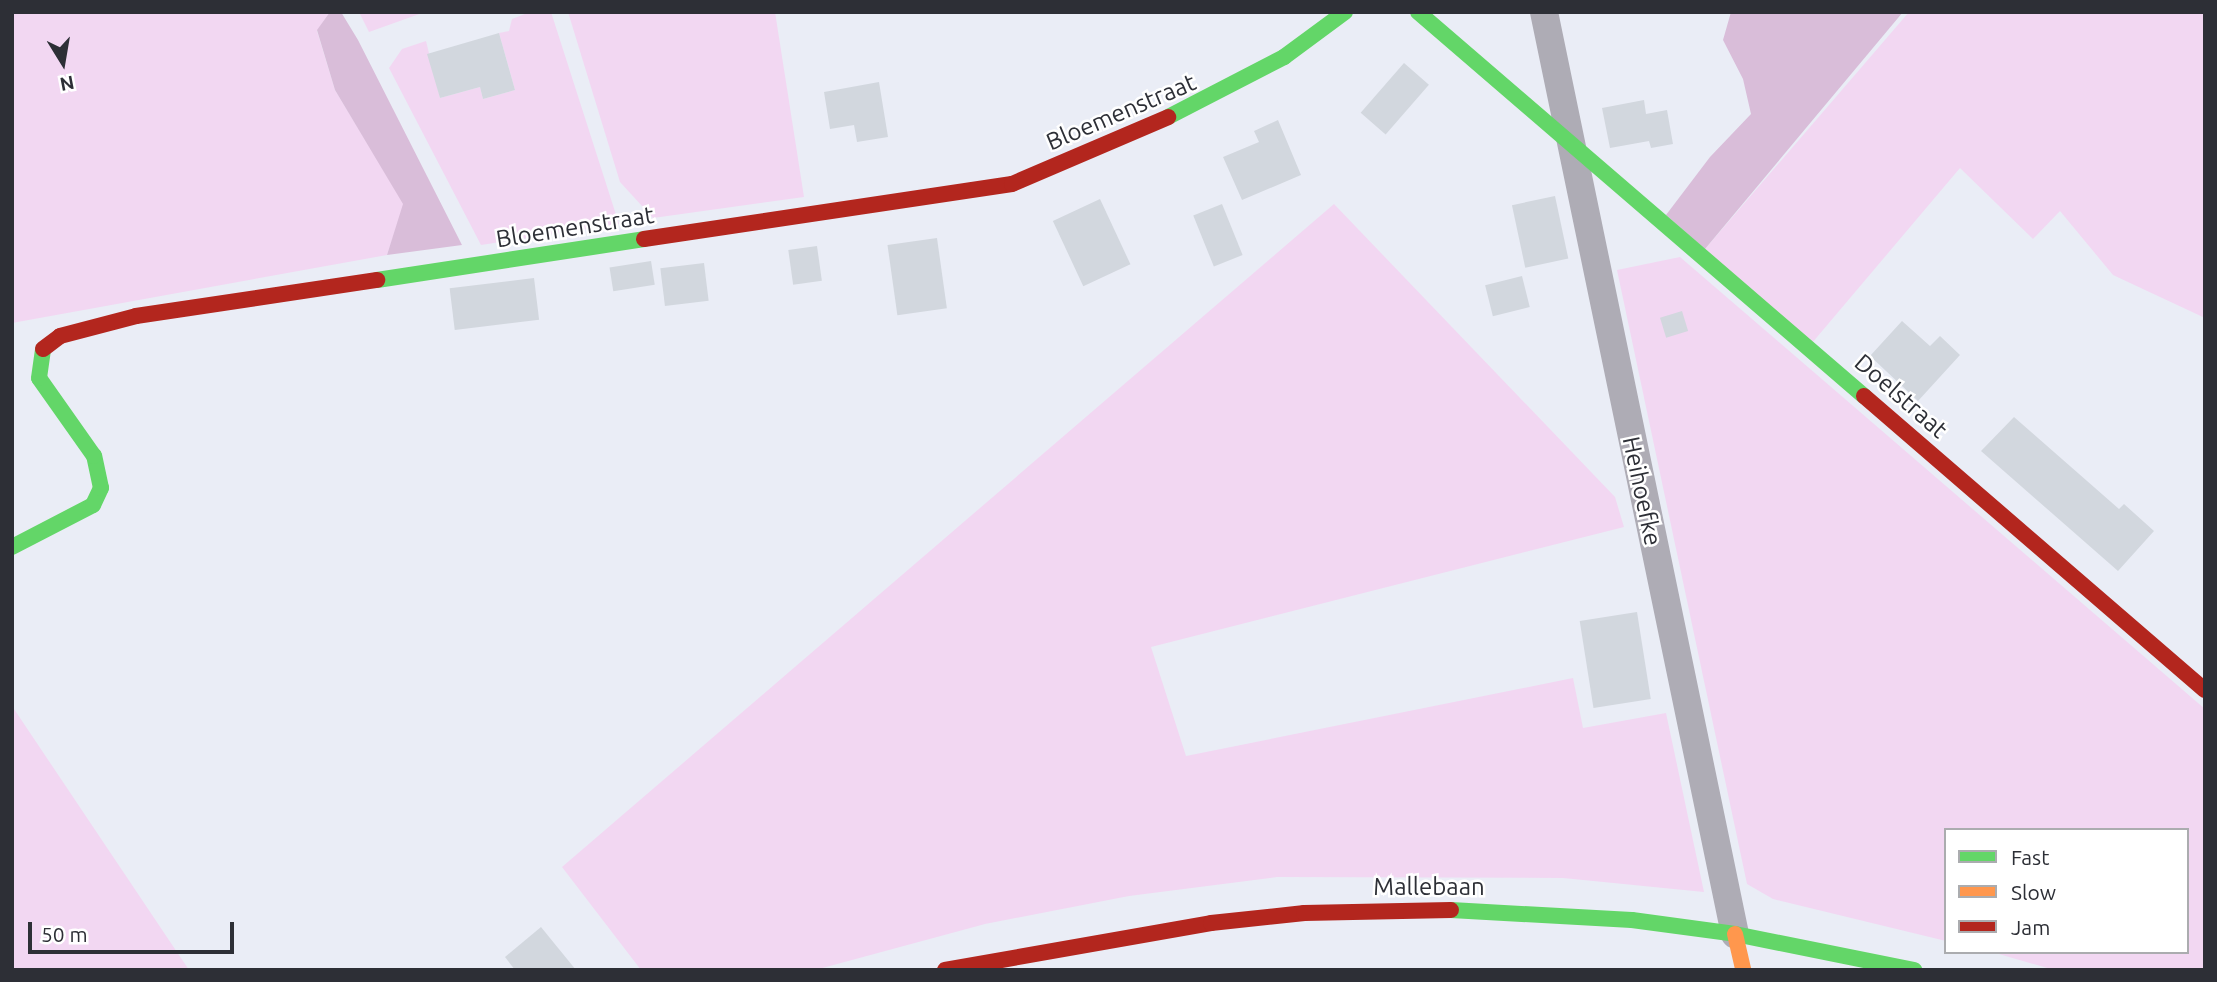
<!DOCTYPE html>
<style>
body{margin:0}
#map{position:relative;width:2217px;height:982px;overflow:hidden;background:#eaedf6;font-family:Ubuntu,sans-serif}
div>[style]{position:absolute}
.green>*{inset:0;background:#f2d7f2}
.forest>*{inset:0;background:#d9bdd9}
.building>*{inset:0;background:#d2d7de;transform-origin:0 0}
.street>*{height:28px;margin:-14px;padding:0 14px;transform-origin:14px;border-radius:14px;background:#aeacb5}
.fast>*{height:16px;margin:-8px;padding:0 8px;transform-origin:8px;border-radius:8px;background:#63d668}
.slow>*{height:16px;margin:-8px;padding:0 8px;transform-origin:8px;border-radius:8px;background:#ff974d}
.jam>*{height:16px;margin:-8px;padding:0 8px;transform-origin:8px;border-radius:8px;background:#b3261e}
span{translate:-50% -50%;white-space:nowrap;text-align:center;line-height:1.15;-webkit-text-stroke:5px #fff;paint-order:stroke}
.street-label{font-size:24px;color:#2d2f36}
.frame{position:absolute;inset:0;border:14px solid #2d2f36;pointer-events:none}
.legend{position:absolute;left:1944px;top:828px;width:245px;height:126px;box-sizing:border-box;background:#fff;border:2px solid #abacaf;margin:0;padding:9px 12px;list-style:none;font-size:21px;color:#2d2f36}
.legend li{display:flex;align-items:center;gap:14px;height:35px}
.legend b{width:35px;border:2px solid #abacaf}
.north{position:absolute;left:28px;top:28px;width:70px;height:70px;-webkit-text-stroke:5px #fff;paint-order:stroke;rotate:169deg;font-size:19px;font-weight:700;line-height:28px;text-align:center;color:#2d2f36}
.north::after{content:'';display:block;margin:auto;width:24px;height:32px;background:#2d2f36;clip-path:polygon(50% 0,100% 100%,50% 72%,0 100%)}
.scale{position:absolute;left:28px;top:922px;width:206px;height:32px;box-sizing:border-box;border:4px solid #2d2f36;border-top:0;padding-left:9px;font-size:21px;line-height:24px;white-space:nowrap;color:#2d2f36;-webkit-text-stroke:5px #fff;paint-order:stroke}
</style>
<div id="map">
<div class="green">
<div style="clip-path:polygon(12px 12px,330px 12px,317px 31px,335px 90px,404px 204px,387px 255px,12px 323px)"></div>
<div style="clip-path:polygon(359px 12px,425px 12px,369px 32px)"></div>
<div style="clip-path:polygon(530px 12px,551px 12px,619px 224px,481px 245px,389px 68px,402px 49px,426px 41px,440px 98px,480px 87px,483px 99px,515px 90px,499px 33px,509px 31px,512px 19px)"></div>
<div style="clip-path:polygon(568px 12px,775px 12px,804px 197px,653px 218px,620px 182px)"></div>
<div style="clip-path:polygon(1909px 12px,2205px 12px,2205px 318px,2113px 275px,2060px 211px,2033px 239px,1960px 168px,1812px 343px,1705px 249px)"></div>
<div style="clip-path:polygon(1334px 204px,1615px 497px,1624px 527px,1151px 647px,1186px 756px,1573px 678px,1583px 728px,1666px 713px,1704px 892px,1563px 878px,1277px 877px,1129px 896px,985px 924px,815px 970px,641px 970px,562px 867px)"></div>
<div style="clip-path:polygon(1680px 257px,2205px 709px,2205px 970px,2054px 970px,1992px 952px,2187px 952px,2187px 830px,1946px 830px,1946px 941px,1773px 899px,1747px 884px,1617px 270px)"></div>
<div style="clip-path:polygon(12px 706px,189px 970px,12px 970px)"></div>
</div>
<div class="forest">
<div style="clip-path:polygon(330px 12px,341px 12px,358px 40px,462px 245px,387px 255px,403px 204px,335px 90px,317px 30px)"></div>
<div style="clip-path:polygon(1731px 12px,1903px 12px,1705px 249px,1666px 215px,1710px 157px,1751px 114px,1743px 79px,1723px 40px)"></div>
</div>
<div class="building">
<div style="clip-path:polygon(499px 33px,515px 90px,483px 99px,480px 87px,440px 98px,427px 54px)"></div>
<div style="left:1404px;top:63px;width:33px;height:66px;rotate:41deg"></div>
<div style="clip-path:polygon(879px 82px,888px 137px,857px 142px,854px 125px,830px 129px,824px 92px)"></div>
<div style="clip-path:polygon(1644px 100px,1646px 114px,1667px 110px,1673px 144px,1651px 148px,1649px 141px,1610px 148px,1602px 108px)"></div>
<div style="clip-path:polygon(1278px 120px,1301px 175px,1242px 200px,1223px 157px,1259px 142px,1254px 131px)"></div>
<div style="left:1555px;top:196px;width:64px;height:44px;rotate:78deg"></div>
<div style="left:1100px;top:199px;width:72px;height:52px;rotate:65deg"></div>
<div style="left:1222px;top:204px;width:55px;height:31px;rotate:68deg"></div>
<div style="left:937px;top:238px;width:71px;height:50px;rotate:82deg"></div>
<div style="left:817px;top:246px;width:35px;height:29px;rotate:82deg"></div>
<div style="left:651px;top:261px;width:24px;height:42px;rotate:81deg"></div>
<div style="left:704px;top:263px;width:38px;height:44px;rotate:83deg"></div>
<div style="left:1522px;top:276px;width:32px;height:38px;rotate:76deg"></div>
<div style="left:534px;top:278px;width:42px;height:85px;rotate:83deg"></div>
<div style="left:1682px;top:311px;width:21px;height:23px;rotate:73deg"></div>
<div style="clip-path:polygon(1902px 321px,1930px 346px,1940px 336px,1960px 355px,1918px 401px,1870px 356px)"></div>
<div style="clip-path:polygon(2014px 417px,2119px 509px,2124px 504px,2154px 531px,2118px 571px,1981px 451px)"></div>
<div style="left:1637px;top:612px;width:88px;height:58px;rotate:81deg"></div>
<div style="clip-path:polygon(541px 927px,576px 970px,515px 970px,505px 957px)"></div>
</div>
<div class="street">
<div style="left:1544px;top:12px;width:942px;rotate:78.3deg"></div>
</div>
<div class="fast">
<div style="left:1418px;top:12px;width:589px;rotate:40.73deg"></div>
<div style="left:1168px;top:117px;width:131px;rotate:-27.3deg"></div>
<div style="left:1284px;top:57px;width:76px;rotate:-36.4deg"></div>
<div style="left:377px;top:280px;width:270px;rotate:-8.7deg"></div>
<div style="left:12px;top:547px;width:91px;rotate:-27.4deg"></div>
<div style="left:93px;top:505px;width:19px;rotate:-65deg"></div>
<div style="left:101px;top:488px;width:33px;rotate:-102deg"></div>
<div style="left:94px;top:456px;width:95px;rotate:-125.2deg"></div>
<div style="left:39px;top:378px;width:29px;rotate:-82deg"></div>
<div style="left:1451px;top:910px;width:181px;rotate:3.2deg"></div>
<div style="left:1632px;top:920px;width:104px;rotate:7.7deg"></div>
<div style="left:1735px;top:934px;width:183px;rotate:11.4deg"></div>
</div>
<div class="slow">
<div style="left:1735px;top:934px;width:37px;rotate:77deg"></div>
</div>
<div class="jam">
<div style="left:644px;top:239px;width:372px;rotate:-8.5deg"></div>
<div style="left:1012px;top:184px;width:170px;rotate:-23.2deg"></div>
<div style="left:43px;top:349px;width:21px;rotate:-37deg"></div>
<div style="left:60px;top:336px;width:79px;rotate:-14.7deg"></div>
<div style="left:136px;top:316px;width:244px;rotate:-8.5deg"></div>
<div style="left:1864px;top:396px;width:450px;rotate:40.8deg"></div>
<div style="left:945px;top:970px;width:270px;rotate:-10deg"></div>
<div style="left:1211px;top:923px;width:94px;rotate:-6.1deg"></div>
<div style="left:1304px;top:913px;width:147px;rotate:-1.2deg"></div>
</div>
<div class="street-label">
<span style="left:1121px;top:112px;rotate:-23deg">Bloemenstraat</span>
<span style="left:575px;top:227px;rotate:-9deg">Bloemenstraat</span>
<span style="left:1901px;top:396px;rotate:41deg">Doelstraat</span>
<span style="left:1642px;top:491px;rotate:78deg">Heihoefke</span>
<span style="left:1429px;top:887px">Mallebaan</span>
</div>
<div class="frame"></div>
<ul class="legend">
<li><b style="height:9px;background:#63d668"></b>Fast</li>
<li><b style="height:9px;background:#ff974d"></b>Slow</li>
<li><b style="height:9px;background:#b3261e"></b>Jam</li>
</ul>
<div class="north">N</div>
<div class="scale">50 m</div>
</div>
